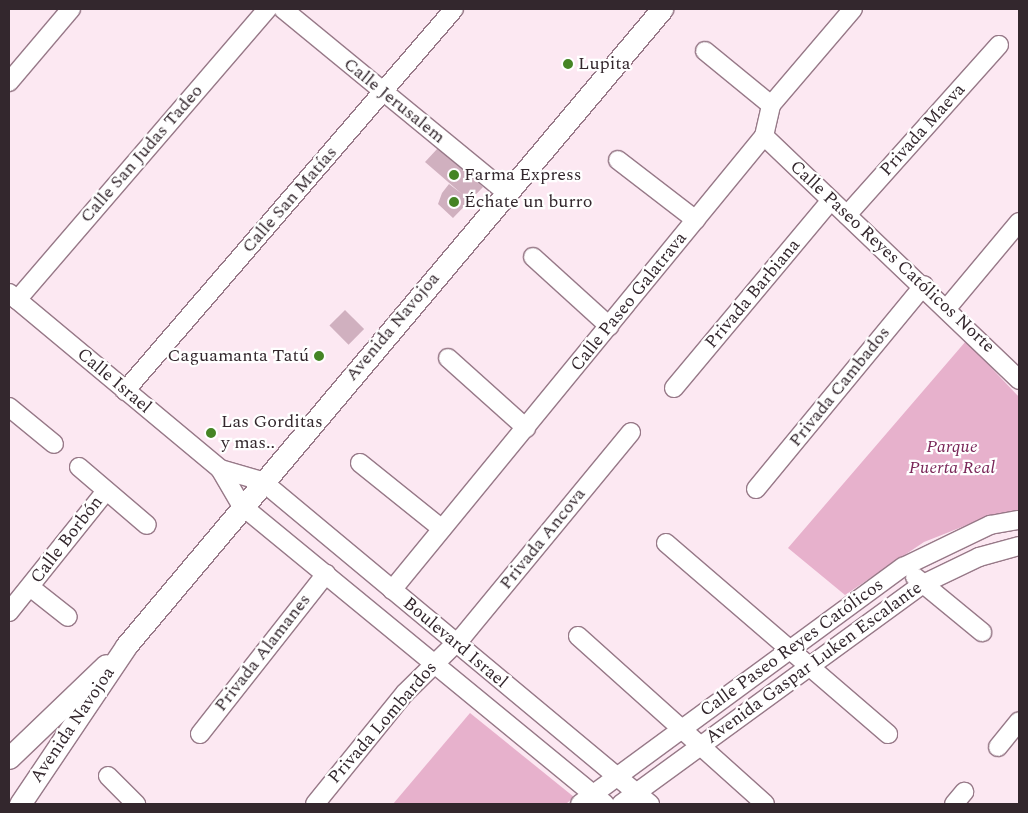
<!DOCTYPE html>
<meta charset="utf-8">
<style>
body{margin:0}
#map{position:relative;width:1028px;height:813px;overflow:hidden;background:#fce8f2;font-family:Spectral,serif}
div>[style]{position:absolute}
.green>*{inset:0;background:#e7b1cc}
.building>*{inset:0;background:#d0b0bf;transform-origin:0 0}
.roads{filter:drop-shadow(1px 0 #977988) drop-shadow(-1px 0 #977988) drop-shadow(0 1px #977988) drop-shadow(0 -1px #977988)}
.minor>*{height:18px;margin:-9px;padding:0 9px;transform-origin:9px;border-radius:9px;background:#fff}
.tertiary>*{height:21px;margin:-10.5px;padding:0 10.5px;transform-origin:10.5px;border-radius:10.5px;background:#fff}
.dots>*{width:14px;height:14px;translate:-50% -50%;box-sizing:border-box;border:2px solid #fff;border-radius:50%}
span{translate:-50% -50%;white-space:nowrap;text-align:center;line-height:1.15;-webkit-text-stroke:4.5px #fff;paint-order:stroke}
.poi-label{font-size:18px;color:#33272d}
.left{translate:0 -50%;text-align:left}
.right{translate:-100% -50%;text-align:right}
.street-label{font-size:18px;color:#33272d}
.park-label{font-size:18px;color:#7a2759;font-style:italic}
.frame{position:absolute;inset:0;border:10px solid #33272d;pointer-events:none}
</style>
<div id="map">
<div class="green">
<div style="clip-path:polygon(966px 341px,1019px 397px,1019px 512px,987px 517px,924px 542px,845px 595px,788px 548px)"></div>
<div style="clip-path:polygon(470px 713px,574px 797px,566px 804px,393px 804px)"></div>
</div>
<div class="building">
<div style="clip-path:polygon(438px 148px,483px 187px,453px 218px,438px 204px,442px 193px,449px 184px,462px 194px,425px 162px)"></div>
<div style="left:345px;top:310px;width:27px;height:22px;rotate:45deg"></div>
</div>
<div class="roads">
<div class="minor">
<div style="left:283px;top:9px;width:290px;rotate:39.4deg"></div>
<div style="left:705px;top:51px;width:85px;rotate:39.3deg"></div>
<div style="left:9px;top:82px;width:96px;rotate:-49.7deg"></div>
<div style="left:764px;top:136px;width:353px;rotate:43.7deg"></div>
<div style="left:618px;top:160px;width:98px;rotate:37.6deg"></div>
<div style="left:847px;top:215px;width:228px;rotate:-48.2deg"></div>
<div style="left:533px;top:257px;width:103px;rotate:42.2deg"></div>
<div style="left:9px;top:293px;width:275px;rotate:39.8deg"></div>
<div style="left:220px;top:469px;width:42px;rotate:59.7deg"></div>
<div style="left:241px;top:505px;width:471px;rotate:39.4deg"></div>
<div style="left:17px;top:300px;width:384px;rotate:-49.3deg"></div>
<div style="left:948px;top:307px;width:111px;rotate:-50.1deg"></div>
<div style="left:448px;top:358px;width:105px;rotate:41.9deg"></div>
<div style="left:674px;top:388px;width:245px;rotate:-50.1deg"></div>
<div style="left:125px;top:391px;width:504px;rotate:-49.26deg"></div>
<div style="left:9px;top:407px;width:58px;rotate:39.4deg"></div>
<div style="left:360px;top:463px;width:105px;rotate:38.8deg"></div>
<div style="left:79px;top:467px;width:89px;rotate:40.5deg"></div>
<div style="left:220px;top:469px;width:44px;rotate:15.9deg"></div>
<div style="left:262px;top:481px;width:505px;rotate:39.78deg"></div>
<div style="left:756px;top:489px;width:264px;rotate:-50.5deg"></div>
<div style="left:666px;top:543px;width:293px;rotate:40.7deg"></div>
<div style="left:915px;top:577px;width:87px;rotate:39.4deg"></div>
<div style="left:30px;top:587px;width:48px;rotate:38.3deg"></div>
<div style="left:392px;top:590px;width:587px;rotate:-50.67deg"></div>
<div style="left:764px;top:136px;width:32px;rotate:-77deg"></div>
<div style="left:771px;top:105px;width:126px;rotate:-49.5deg"></div>
<div style="left:9px;top:612px;width:155px;rotate:-51.3deg"></div>
<div style="left:578px;top:636px;width:251px;rotate:41.9deg"></div>
<div style="left:200px;top:734px;width:204px;rotate:-51.8deg"></div>
<div style="left:998px;top:747px;width:33px;rotate:-51deg"></div>
<div style="left:108px;top:776px;width:40px;rotate:45deg"></div>
<div style="left:315px;top:804px;width:143px;rotate:-51deg"></div>
<div style="left:405px;top:693px;width:81px;rotate:-44.5deg"></div>
<div style="left:463px;top:636px;width:264px;rotate:-50.5deg"></div>
<div style="left:580px;top:804px;width:401px;rotate:-36.3deg"></div>
<div style="left:903px;top:567px;width:97px;rotate:-25.8deg"></div>
<div style="left:990px;top:525px;width:29px;rotate:-10deg"></div>
<div style="left:621px;top:804px;width:374px;rotate:-36.1deg"></div>
<div style="left:923px;top:584px;width:62px;rotate:-25.7deg"></div>
<div style="left:979px;top:557px;width:41px;rotate:-15.4deg"></div>
<div style="left:954px;top:804px;width:16px;rotate:-50deg"></div>
</div>
<div class="tertiary">
<div style="left:9px;top:758px;width:134px;rotate:-43.8deg"></div>
<div style="left:20px;top:804px;width:190px;rotate:-56.1deg"></div>
<div style="left:126px;top:646px;width:833px;rotate:-49.92deg"></div>
</div>
</div>
<div class="dots">
<div style="left:568px;top:64px;background:#458424"></div>
<div style="left:454px;top:175px;background:#458424"></div>
<div style="left:454px;top:202px;background:#458424"></div>
<div style="left:319px;top:356px;background:#458424"></div>
<div style="left:211px;top:433px;background:#458424"></div>
</div>
<div class="poi-label">
<span class="left" style="left:578px;top:64px">Lupita</span>
<span class="left" style="left:464px;top:175px">Farma Express</span>
<span class="left" style="left:464px;top:202px">Échate un burro</span>
<span class="right" style="left:309px;top:356px">Caguamanta Tatú</span>
<span class="left" style="left:221px;top:433px">Las Gorditas<br>y mas..</span>
</div>
<div class="street-label">
<span style="left:394px;top:101px;rotate:39deg">Calle Jerusalem</span>
<span style="left:923px;top:130px;rotate:-48deg">Privada Maeva</span>
<span style="left:142px;top:154px;rotate:-49deg">Calle San Judas Tadeo</span>
<span style="left:290px;top:200px;rotate:-49deg">Calle San Matías</span>
<span style="left:892px;top:257px;rotate:43deg">Calle Paseo Reyes Católicos Norte</span>
<span style="left:753px;top:294px;rotate:-50deg">Privada Barbiana</span>
<span style="left:629px;top:302px;rotate:-51deg">Calle Paseo Galatrava</span>
<span style="left:393px;top:327px;rotate:-50deg">Avenida Navojoa</span>
<span style="left:114px;top:381px;rotate:40deg">Calle Israel</span>
<span style="left:840px;top:387px;rotate:-51deg">Privada Cambados</span>
<span style="left:543px;top:539px;rotate:-51deg">Privada Ancova</span>
<span style="left:67px;top:540px;rotate:-52deg">Calle Borbón</span>
<span style="left:455px;top:643px;rotate:40deg">Boulevard Israel</span>
<span style="left:792px;top:648px;rotate:-36deg">Calle Paseo Reyes Católicos</span>
<span style="left:263px;top:653px;rotate:-52deg">Privada Alamanes</span>
<span style="left:814px;top:663px;rotate:-36deg">Avenida Gaspar Luken Escalante</span>
<span style="left:383px;top:723px;rotate:-49deg">Privada Lombardos</span>
<span style="left:73px;top:725px;rotate:-56deg">Avenida Navojoa</span>
</div>
<div class="park-label">
<span style="left:952px;top:458px">Parque<br>Puerta Real</span>
</div>
<div class="frame"></div>
</div>
